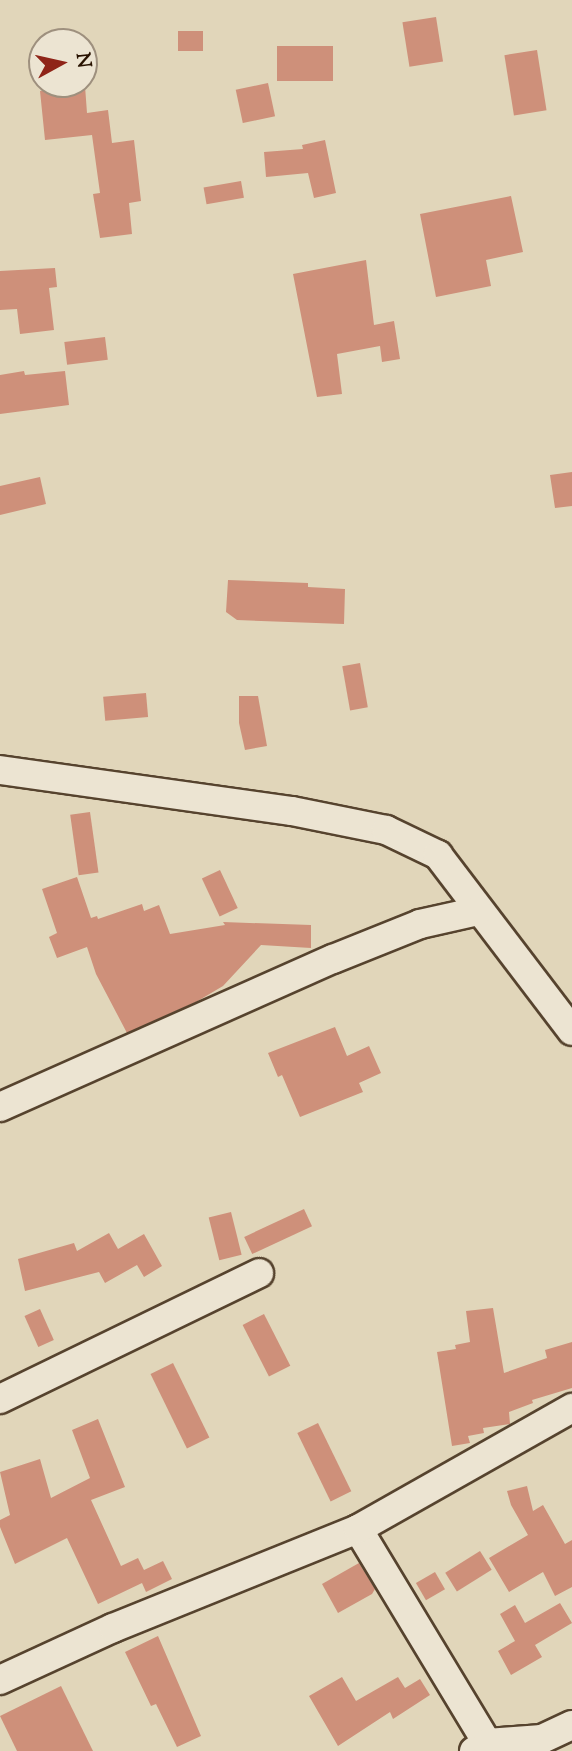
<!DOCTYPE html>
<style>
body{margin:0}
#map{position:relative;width:572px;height:1751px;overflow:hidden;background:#e1d6ba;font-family:"Sorts Mill Goudy",serif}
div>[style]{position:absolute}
.building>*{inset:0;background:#ce907a;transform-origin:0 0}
.roads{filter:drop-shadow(2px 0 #56432e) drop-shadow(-2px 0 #56432e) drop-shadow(0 2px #56432e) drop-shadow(0 -2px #56432e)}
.minor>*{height:28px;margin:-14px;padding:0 14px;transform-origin:14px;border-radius:14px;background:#ece4d2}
span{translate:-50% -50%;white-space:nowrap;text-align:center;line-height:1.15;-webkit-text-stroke:5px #ece4d2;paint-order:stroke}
.north{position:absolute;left:28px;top:28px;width:70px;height:70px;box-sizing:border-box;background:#ece4d2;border:2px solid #9e907e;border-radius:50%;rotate:82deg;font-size:19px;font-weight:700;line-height:28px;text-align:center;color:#281200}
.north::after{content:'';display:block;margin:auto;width:24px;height:32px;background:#8f2418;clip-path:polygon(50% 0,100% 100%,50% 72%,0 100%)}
</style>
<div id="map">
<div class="building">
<div style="left:436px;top:17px;width:45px;height:34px;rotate:81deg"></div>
<div style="left:178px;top:31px;width:25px;height:20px"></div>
<div style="left:333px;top:46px;width:35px;height:56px;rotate:90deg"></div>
<div style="left:537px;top:50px;width:61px;height:33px;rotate:81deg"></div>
<div style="left:268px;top:83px;width:34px;height:33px;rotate:78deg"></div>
<div style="clip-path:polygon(85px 86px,87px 113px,108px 110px,112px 143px,134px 140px,141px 201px,129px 203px,132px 234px,100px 238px,93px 194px,100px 193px,92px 135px,45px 140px,40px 91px)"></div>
<div style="clip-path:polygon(325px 140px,336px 193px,314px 198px,308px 173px,266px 177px,264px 152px,303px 149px,302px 145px)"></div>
<div style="left:241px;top:181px;width:17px;height:38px;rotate:80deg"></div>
<div style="clip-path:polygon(511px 196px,523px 252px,486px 260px,491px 286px,436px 297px,420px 214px)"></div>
<div style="clip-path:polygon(366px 260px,374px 325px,394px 321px,400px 359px,382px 362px,380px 346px,337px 354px,342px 394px,317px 397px,293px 274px)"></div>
<div style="clip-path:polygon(55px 268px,57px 287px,49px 288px,54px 330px,20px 334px,17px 309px,0 310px,0 271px)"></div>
<div style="left:105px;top:337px;width:23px;height:41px;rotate:83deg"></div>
<div style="clip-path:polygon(24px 371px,25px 375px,65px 371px,69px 405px,0 414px,0 375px)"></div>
<div style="clip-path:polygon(572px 472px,572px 506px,555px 508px,550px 475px)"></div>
<div style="clip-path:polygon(40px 477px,46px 504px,0 515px,0 486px)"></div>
<div style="clip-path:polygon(228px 580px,308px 583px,308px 587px,345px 589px,344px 624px,237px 620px,226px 612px)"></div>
<div style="left:360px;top:663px;width:45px;height:18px;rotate:80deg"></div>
<div style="left:146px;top:693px;width:24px;height:43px;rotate:85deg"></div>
<div style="clip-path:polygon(239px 696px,258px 696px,267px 746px,245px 750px,239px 723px)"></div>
<div style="left:90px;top:812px;width:61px;height:20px;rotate:82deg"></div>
<div style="left:220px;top:870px;width:42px;height:20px;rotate:65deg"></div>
<div style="clip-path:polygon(77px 877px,91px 918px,97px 916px,98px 919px,142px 904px,144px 911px,159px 905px,170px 934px,225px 925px,223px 922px,311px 925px,311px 948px,261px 945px,223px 986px,196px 1002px,127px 1033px,96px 974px,87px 947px,57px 958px,49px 937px,57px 933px,42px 889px)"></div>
<div style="clip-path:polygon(335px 1027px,347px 1056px,369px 1046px,381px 1073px,359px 1083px,363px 1092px,300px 1117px,282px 1075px,278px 1077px,268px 1053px)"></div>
<div style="left:304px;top:1209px;width:19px;height:66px;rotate:65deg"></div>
<div style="left:231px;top:1212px;width:44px;height:23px;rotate:76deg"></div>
<div style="clip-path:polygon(109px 1233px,118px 1249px,144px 1234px,162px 1266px,144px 1277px,137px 1265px,105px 1283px,99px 1272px,25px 1291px,18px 1259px,74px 1243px,77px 1251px)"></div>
<div style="clip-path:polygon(493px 1308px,504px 1373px,547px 1358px,545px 1350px,572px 1342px,572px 1388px,532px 1400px,533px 1403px,509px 1412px,510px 1424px,483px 1428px,484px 1433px,468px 1436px,470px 1443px,452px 1446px,437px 1352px,456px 1349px,455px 1345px,470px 1342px,466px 1311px)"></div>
<div style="left:40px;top:1309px;width:34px;height:17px;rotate:66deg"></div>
<div style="left:264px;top:1314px;width:58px;height:24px;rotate:63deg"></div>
<div style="left:173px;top:1363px;width:83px;height:25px;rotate:64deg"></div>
<div style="clip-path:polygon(98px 1419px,125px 1487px,91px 1500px,121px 1566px,138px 1558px,144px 1570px,163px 1561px,172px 1579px,146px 1592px,142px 1583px,98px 1604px,67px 1538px,15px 1564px,0 1527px,0 1520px,10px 1515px,0 1472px,40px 1459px,51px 1498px,90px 1478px,72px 1430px)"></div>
<div style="left:318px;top:1423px;width:76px;height:23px;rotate:64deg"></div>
<div style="clip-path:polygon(527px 1486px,533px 1511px,543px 1505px,565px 1544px,572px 1540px,572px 1587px,555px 1596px,543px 1572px,509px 1592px,489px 1558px,528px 1535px,511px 1505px,507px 1491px)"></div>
<div style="left:480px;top:1551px;width:22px;height:41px;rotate:58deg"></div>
<div style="clip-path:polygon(359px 1563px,375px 1589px,372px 1594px,338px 1613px,322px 1584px)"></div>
<div style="left:435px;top:1572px;width:20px;height:22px;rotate:60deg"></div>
<div style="clip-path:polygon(560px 1603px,572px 1623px,535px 1645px,542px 1657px,511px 1675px,498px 1651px,515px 1641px,500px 1614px,515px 1605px,525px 1623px)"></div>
<div style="clip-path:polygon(158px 1636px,201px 1736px,177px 1747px,156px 1704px,151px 1706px,125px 1652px)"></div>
<div style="clip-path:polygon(342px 1677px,356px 1701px,398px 1677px,405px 1688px,420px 1679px,430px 1695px,393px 1719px,390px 1712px,338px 1746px,309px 1696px)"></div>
<div style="clip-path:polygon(61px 1686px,93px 1751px,17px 1751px,0 1716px)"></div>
</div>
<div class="roads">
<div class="minor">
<div style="left:0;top:770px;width:295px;rotate:8deg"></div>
<div style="left:292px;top:811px;width:96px;rotate:11.4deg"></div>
<div style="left:386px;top:830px;width:58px;rotate:25.7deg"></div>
<div style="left:438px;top:855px;width:221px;rotate:52.7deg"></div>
<div style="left:0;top:1107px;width:364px;rotate:-24deg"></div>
<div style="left:333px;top:959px;width:94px;rotate:-21.9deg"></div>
<div style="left:420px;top:924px;width:59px;rotate:-12.6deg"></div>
<div style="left:0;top:1399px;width:288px;rotate:-25.9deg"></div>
<div style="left:358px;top:1529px;width:250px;rotate:58.9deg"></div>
<div style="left:0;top:1680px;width:124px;rotate:-24.7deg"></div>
<div style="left:113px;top:1628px;width:264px;rotate:-22deg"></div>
<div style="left:358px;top:1529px;width:246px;rotate:-29.5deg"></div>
<div style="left:474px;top:1751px;width:15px;rotate:-32deg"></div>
<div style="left:487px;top:1743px;width:55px;rotate:-4.2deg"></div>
<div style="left:542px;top:1739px;width:33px;rotate:-25deg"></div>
</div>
</div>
<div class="north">N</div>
</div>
